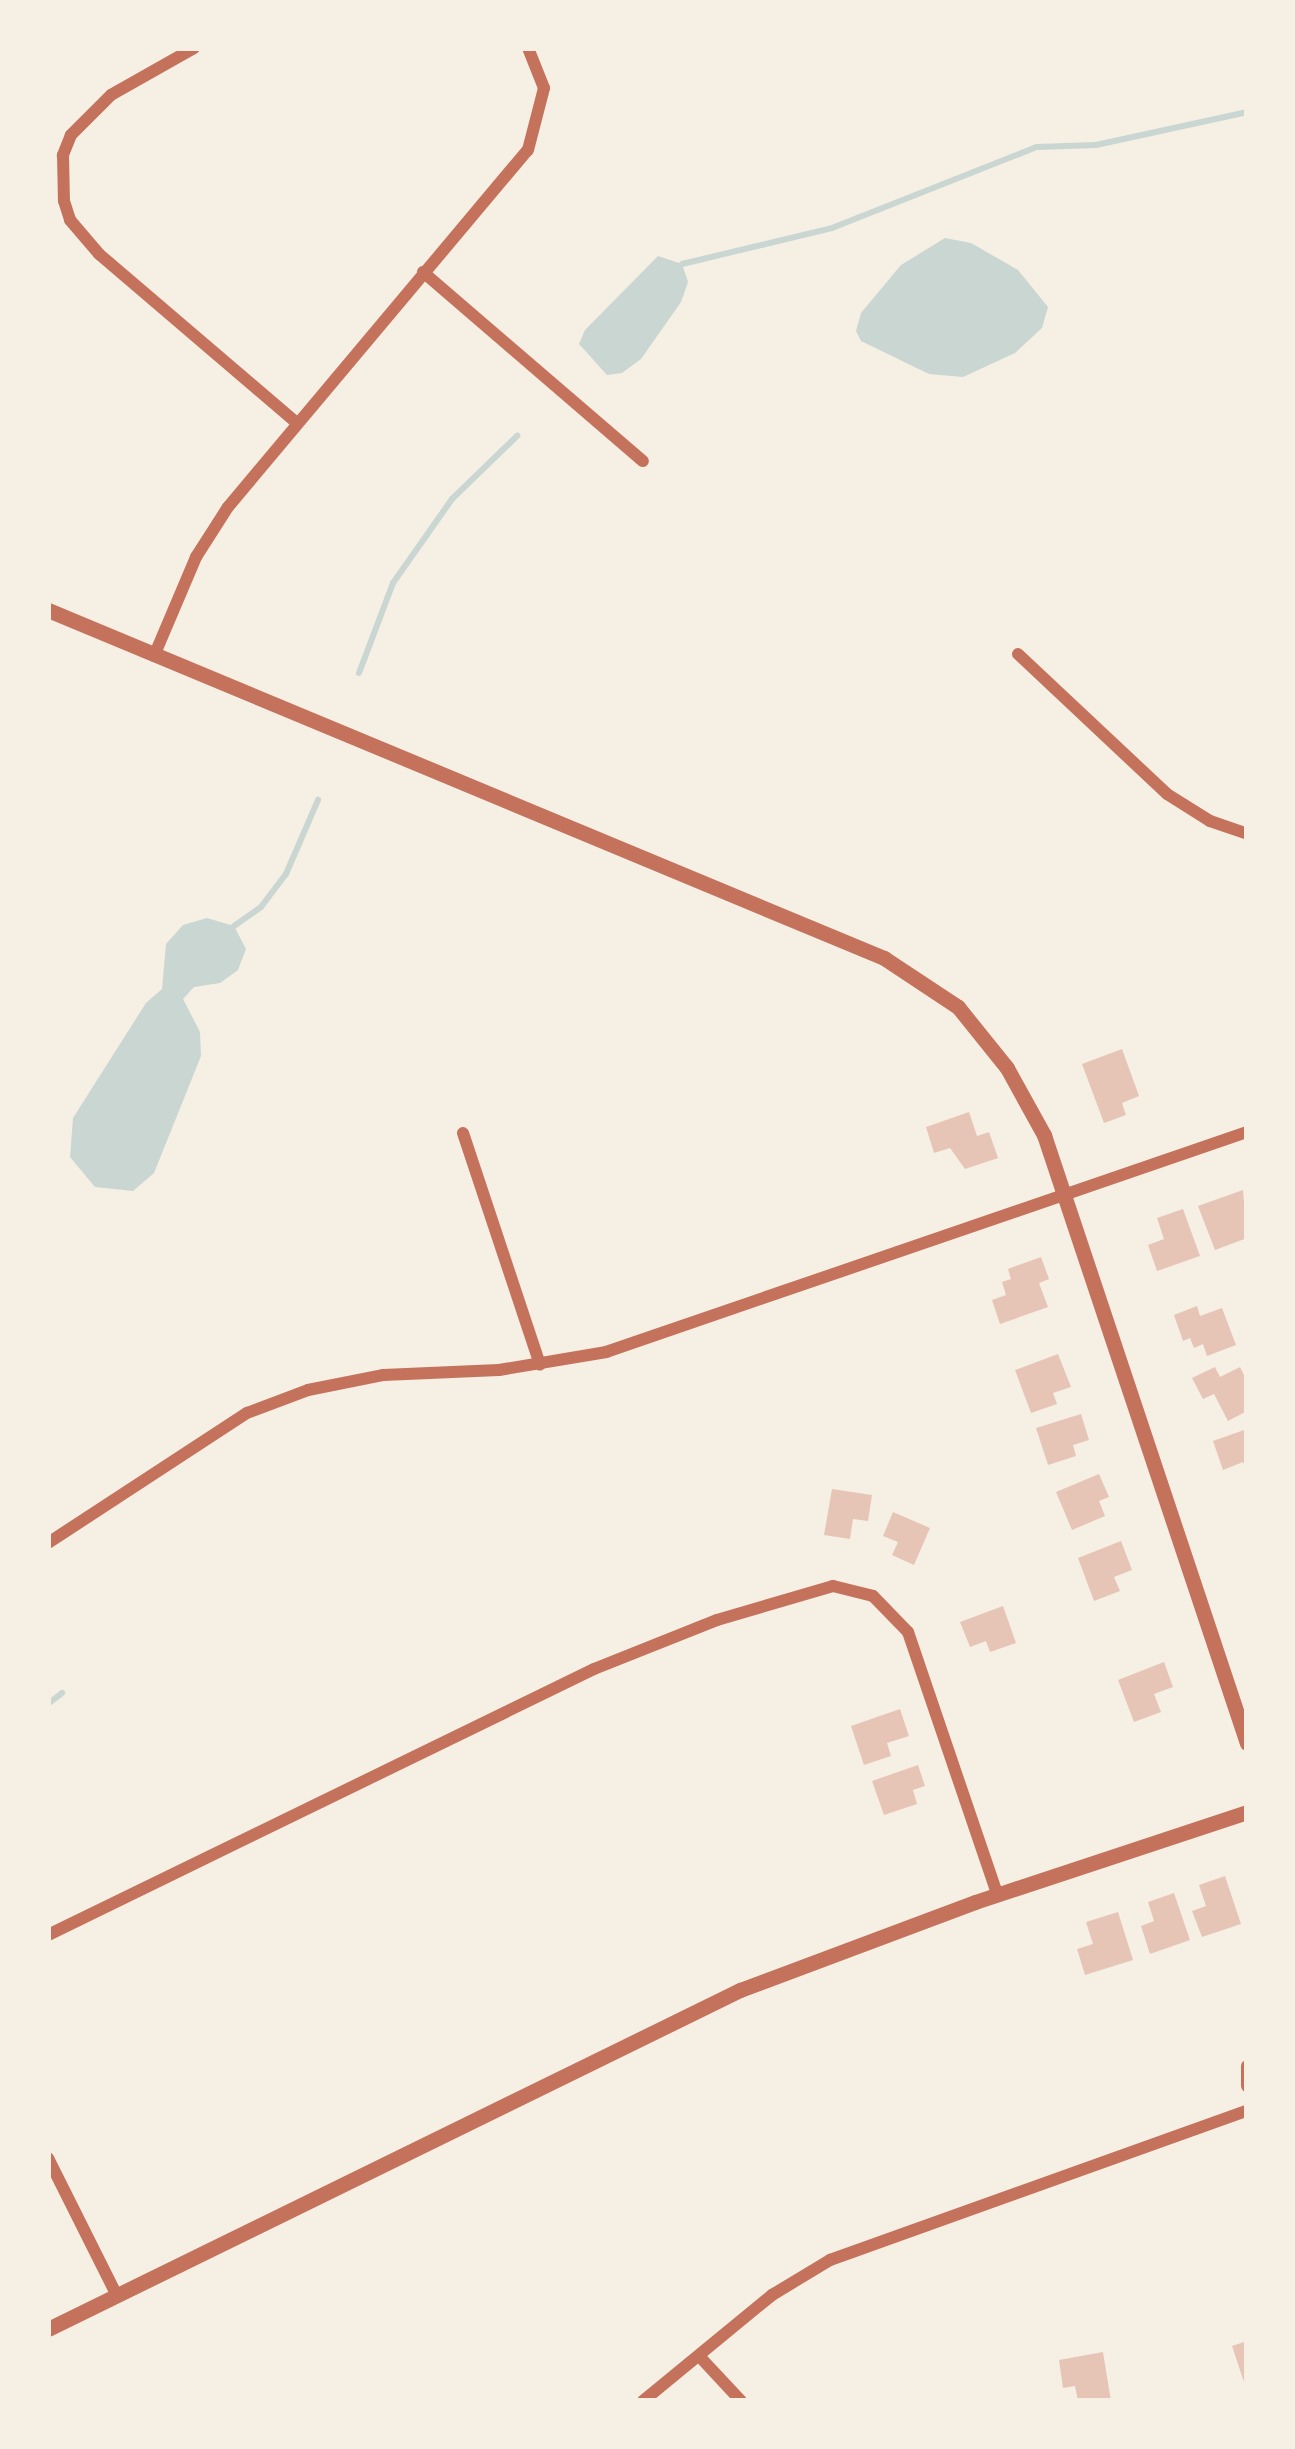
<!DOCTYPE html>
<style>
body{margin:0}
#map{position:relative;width:1295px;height:2449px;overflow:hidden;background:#f6efe4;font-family:"Archivo Narrow",sans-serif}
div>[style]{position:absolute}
.water>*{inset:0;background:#c9d6d2}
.stream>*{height:6px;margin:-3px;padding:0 3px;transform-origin:3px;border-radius:3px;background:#c9d6d2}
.building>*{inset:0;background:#e6c5b7}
.minor>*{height:12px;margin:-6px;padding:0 6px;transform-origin:6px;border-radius:6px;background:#c5725c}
.tertiary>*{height:15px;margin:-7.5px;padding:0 7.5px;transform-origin:7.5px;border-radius:7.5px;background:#c5725c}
span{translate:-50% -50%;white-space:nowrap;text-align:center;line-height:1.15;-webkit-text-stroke:12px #f6efe4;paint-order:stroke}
.frame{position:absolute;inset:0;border:51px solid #f6efe4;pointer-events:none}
</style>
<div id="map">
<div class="water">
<div style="clip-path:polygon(945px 238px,971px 243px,1018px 270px,1048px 307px,1042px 328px,1015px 353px,963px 377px,929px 374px,861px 341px,856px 331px,861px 313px,901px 265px)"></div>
<div style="clip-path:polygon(658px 256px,682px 264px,688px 282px,681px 302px,641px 359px,622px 373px,607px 375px,579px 344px,585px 330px)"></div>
<div style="clip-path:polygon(207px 918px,234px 926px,246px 949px,238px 970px,220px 983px,194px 987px,183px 999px,200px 1032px,201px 1056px,154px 1173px,133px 1191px,95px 1187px,70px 1157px,73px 1118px,146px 1003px,162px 989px,166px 944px,183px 925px)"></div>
</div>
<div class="stream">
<div style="left:682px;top:264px;width:154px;rotate:-13.5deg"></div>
<div style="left:832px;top:228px;width:220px;rotate:-21.6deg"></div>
<div style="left:1037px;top:147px;width:59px;rotate:-1.9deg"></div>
<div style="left:1096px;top:145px;width:155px;rotate:-12.3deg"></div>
<div style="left:359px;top:673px;width:96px;rotate:-69.3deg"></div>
<div style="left:393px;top:583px;width:103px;rotate:-54.9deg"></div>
<div style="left:452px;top:499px;width:91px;rotate:-44.1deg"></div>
<div style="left:234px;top:926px;width:33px;rotate:-35deg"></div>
<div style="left:261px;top:907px;width:41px;rotate:-52.9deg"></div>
<div style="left:286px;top:874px;width:81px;rotate:-66.6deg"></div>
<div style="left:48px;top:1704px;width:18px;rotate:-38deg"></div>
</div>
<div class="building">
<div style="clip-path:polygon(1122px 1049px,1139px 1096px,1122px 1103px,1126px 1115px,1104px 1123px,1082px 1064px)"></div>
<div style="clip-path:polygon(969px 1112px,977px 1136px,989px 1132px,998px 1158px,965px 1169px,950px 1148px,934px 1153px,926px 1127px)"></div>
<div style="clip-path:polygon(1243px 1190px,1247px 1238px,1215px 1250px,1198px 1206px)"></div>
<div style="clip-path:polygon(1183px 1209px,1200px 1256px,1157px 1271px,1148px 1245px,1164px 1239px,1157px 1218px)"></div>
<div style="clip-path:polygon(1041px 1257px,1049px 1279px,1039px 1283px,1048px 1307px,1000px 1324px,992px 1300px,1006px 1295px,1002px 1282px,1011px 1279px,1008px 1269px)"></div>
<div style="clip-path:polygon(1197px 1306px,1200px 1316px,1222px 1308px,1236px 1345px,1207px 1356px,1203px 1344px,1194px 1348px,1190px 1338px,1183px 1341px,1174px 1315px)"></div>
<div style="clip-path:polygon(1058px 1354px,1071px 1387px,1053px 1393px,1057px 1404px,1031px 1413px,1015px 1370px)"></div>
<div style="clip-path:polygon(1215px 1367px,1220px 1377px,1240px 1367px,1247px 1381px,1247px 1411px,1228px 1421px,1214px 1394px,1203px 1399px,1192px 1378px)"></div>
<div style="clip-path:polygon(1081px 1414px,1089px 1440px,1073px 1445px,1076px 1456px,1048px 1465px,1036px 1428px)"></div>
<div style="clip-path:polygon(1247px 1429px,1247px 1471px,1243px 1462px,1223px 1470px,1213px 1441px)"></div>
<div style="clip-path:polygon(1099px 1474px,1109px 1497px,1099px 1501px,1105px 1516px,1072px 1530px,1056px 1492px)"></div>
<div style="clip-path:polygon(832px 1489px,872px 1495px,868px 1521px,853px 1519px,850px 1539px,824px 1535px)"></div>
<div style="clip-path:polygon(893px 1512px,930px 1528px,914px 1565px,892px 1555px,898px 1542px,883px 1536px)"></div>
<div style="clip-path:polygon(1121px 1541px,1132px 1570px,1114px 1577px,1120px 1591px,1094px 1601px,1078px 1558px)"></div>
<div style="clip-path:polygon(1003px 1606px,1016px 1643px,990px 1652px,986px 1641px,970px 1647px,960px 1622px)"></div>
<div style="clip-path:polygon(1164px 1662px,1173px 1687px,1154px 1694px,1161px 1712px,1134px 1722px,1118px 1680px)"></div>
<div style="clip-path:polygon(900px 1709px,909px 1736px,887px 1743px,891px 1756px,864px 1765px,851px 1726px)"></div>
<div style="clip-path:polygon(918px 1765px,925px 1786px,913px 1790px,917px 1804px,884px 1815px,872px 1781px)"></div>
<div style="clip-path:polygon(1225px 1876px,1241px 1924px,1202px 1937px,1192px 1911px,1206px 1906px,1199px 1885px)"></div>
<div style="clip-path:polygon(1174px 1893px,1190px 1940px,1150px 1954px,1141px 1926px,1154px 1921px,1148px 1902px)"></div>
<div style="clip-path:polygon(1118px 1912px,1133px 1960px,1085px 1975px,1077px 1949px,1093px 1944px,1086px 1922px)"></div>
<div style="clip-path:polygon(1247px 2341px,1247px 2388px,1246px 2388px,1232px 2346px)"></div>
<div style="clip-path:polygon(1103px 2352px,1111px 2401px,1078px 2401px,1075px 2386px,1063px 2388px,1059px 2360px)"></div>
</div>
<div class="minor">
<div style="left:194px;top:48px;width:95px;rotate:150.5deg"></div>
<div style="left:111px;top:95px;width:57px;rotate:135deg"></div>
<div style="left:71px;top:135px;width:22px;rotate:112deg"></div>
<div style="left:63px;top:155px;width:46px;rotate:88.8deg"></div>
<div style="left:64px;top:201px;width:20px;rotate:72deg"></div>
<div style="left:70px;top:220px;width:45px;rotate:49.5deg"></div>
<div style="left:99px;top:254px;width:259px;rotate:40.5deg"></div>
<div style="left:423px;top:272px;width:290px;rotate:40.7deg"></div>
<div style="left:1018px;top:654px;width:204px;rotate:43.2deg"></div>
<div style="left:1167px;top:794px;width:51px;rotate:32.1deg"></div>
<div style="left:1210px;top:821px;width:39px;rotate:19deg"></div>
<div style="left:154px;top:656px;width:108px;rotate:-67deg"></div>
<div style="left:196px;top:557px;width:59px;rotate:-57.4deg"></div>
<div style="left:228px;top:507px;width:466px;rotate:-50deg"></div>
<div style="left:528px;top:150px;width:64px;rotate:-75.5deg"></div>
<div style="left:544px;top:88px;width:43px;rotate:-111.8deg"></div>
<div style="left:463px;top:1133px;width:244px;rotate:71.6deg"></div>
<div style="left:48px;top:1543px;width:238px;rotate:-33.2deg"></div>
<div style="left:247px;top:1413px;width:65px;rotate:-20.7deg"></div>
<div style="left:308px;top:1390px;width:76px;rotate:-11.3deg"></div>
<div style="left:383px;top:1375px;width:116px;rotate:-2.5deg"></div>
<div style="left:499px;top:1370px;width:109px;rotate:-9.5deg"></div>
<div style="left:606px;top:1352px;width:678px;rotate:-18.94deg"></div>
<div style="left:48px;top:1935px;width:607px;rotate:-25.97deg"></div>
<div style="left:594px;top:1669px;width:132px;rotate:-21.7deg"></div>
<div style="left:717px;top:1620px;width:121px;rotate:-16.3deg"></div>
<div style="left:833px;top:1586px;width:41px;rotate:14deg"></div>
<div style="left:873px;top:1596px;width:50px;rotate:45.8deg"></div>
<div style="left:908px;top:1632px;width:277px;rotate:71.2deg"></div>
<div style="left:1247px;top:2066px;width:20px;rotate:90deg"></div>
<div style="left:48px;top:2158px;width:154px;rotate:63.4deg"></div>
<div style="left:700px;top:2357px;width:60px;rotate:47deg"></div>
<div style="left:643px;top:2401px;width:167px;rotate:-39.4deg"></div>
<div style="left:772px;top:2295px;width:68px;rotate:-31.1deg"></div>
<div style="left:830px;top:2260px;width:443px;rotate:-19.7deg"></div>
</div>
<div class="tertiary">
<div style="left:48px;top:610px;width:906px;rotate:22.6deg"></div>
<div style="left:884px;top:958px;width:89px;rotate:33.5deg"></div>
<div style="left:958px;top:1007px;width:78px;rotate:51.2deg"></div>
<div style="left:1007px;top:1068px;width:77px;rotate:61.1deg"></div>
<div style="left:1044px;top:1135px;width:641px;rotate:71.54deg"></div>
<div style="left:48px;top:2329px;width:771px;rotate:-26.1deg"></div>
<div style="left:740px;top:1990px;width:251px;rotate:-20.5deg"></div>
<div style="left:975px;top:1902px;width:287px;rotate:-18.3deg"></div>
</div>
<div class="frame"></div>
</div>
